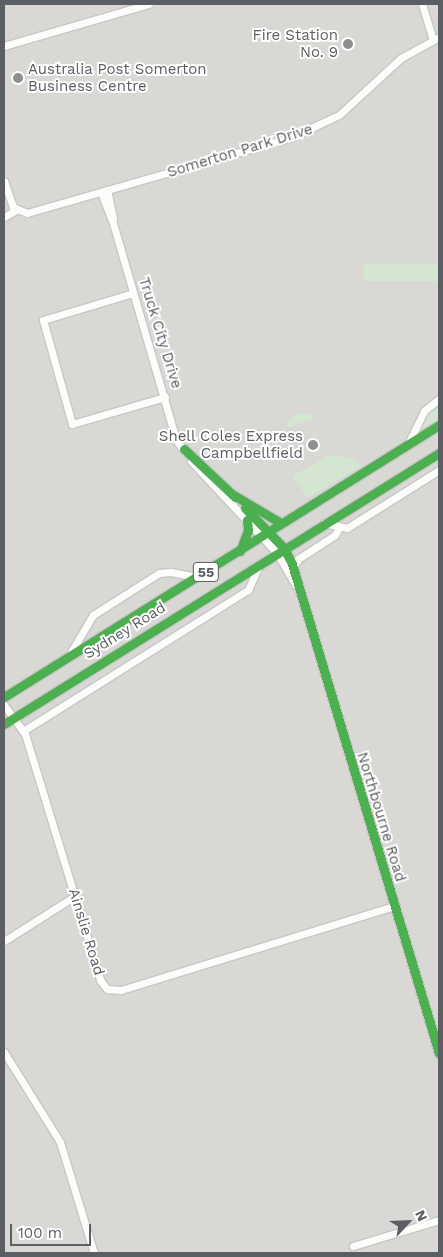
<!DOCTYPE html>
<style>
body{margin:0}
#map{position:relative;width:443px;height:1257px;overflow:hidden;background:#eae9e5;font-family:"Work Sans",sans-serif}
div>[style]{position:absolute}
.industrial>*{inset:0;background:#dad8d5;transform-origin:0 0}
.green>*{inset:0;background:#d4e5d2;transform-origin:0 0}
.roads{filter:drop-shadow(1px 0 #c7c7c7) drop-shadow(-1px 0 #c7c7c7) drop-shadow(0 1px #c7c7c7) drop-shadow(0 -1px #c7c7c7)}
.street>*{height:7px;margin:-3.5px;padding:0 3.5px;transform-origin:3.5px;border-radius:3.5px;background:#fcfcfb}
.fast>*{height:9px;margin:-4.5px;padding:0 4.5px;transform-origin:4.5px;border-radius:4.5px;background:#4caf50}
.dots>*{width:14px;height:14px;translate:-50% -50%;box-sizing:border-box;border:2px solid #fff;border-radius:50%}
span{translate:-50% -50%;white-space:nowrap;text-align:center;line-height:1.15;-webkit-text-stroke:4px #fff;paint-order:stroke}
.shield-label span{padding:1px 4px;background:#fff;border:1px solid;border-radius:4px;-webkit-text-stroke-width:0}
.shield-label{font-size:14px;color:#5b5e62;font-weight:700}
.poi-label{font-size:15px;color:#5b5e62}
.right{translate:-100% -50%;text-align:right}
.left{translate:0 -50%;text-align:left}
.street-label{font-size:15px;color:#5b5e62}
.frame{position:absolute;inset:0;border:5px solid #5b5e62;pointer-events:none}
.north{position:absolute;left:383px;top:1197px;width:50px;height:50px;-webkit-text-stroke:4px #fff;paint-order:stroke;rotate:65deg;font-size:14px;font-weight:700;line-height:20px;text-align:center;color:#5b5e62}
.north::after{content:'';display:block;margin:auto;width:18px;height:22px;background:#5b5e62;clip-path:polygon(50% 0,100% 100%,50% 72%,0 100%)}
.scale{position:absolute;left:10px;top:1224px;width:81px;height:22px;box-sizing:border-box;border:2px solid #5b5e62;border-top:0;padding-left:6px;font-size:15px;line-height:18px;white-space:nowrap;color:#5b5e62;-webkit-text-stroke:4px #fff;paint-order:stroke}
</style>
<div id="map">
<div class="industrial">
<div style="left:4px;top:4px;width:435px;height:1249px"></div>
</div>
<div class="green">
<div style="left:439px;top:264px;width:17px;height:75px;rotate:90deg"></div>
<div style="clip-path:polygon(439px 402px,439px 419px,417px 432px,427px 411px)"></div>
<div style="clip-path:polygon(299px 413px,311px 414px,314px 418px,288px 427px,287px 421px)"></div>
<div style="clip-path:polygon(330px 455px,352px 458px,362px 466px,307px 498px,296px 480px,293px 481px,294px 475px)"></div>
</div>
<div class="roads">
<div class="street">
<div style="left:422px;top:4px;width:38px;rotate:73deg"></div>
<div style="left:4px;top:46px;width:151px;rotate:-16.2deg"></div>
<div style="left:4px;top:181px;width:28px;rotate:71deg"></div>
<div style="left:13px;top:207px;width:15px;rotate:23deg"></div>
<div style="left:27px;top:213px;width:276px;rotate:-16deg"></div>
<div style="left:292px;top:137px;width:52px;rotate:-25.1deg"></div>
<div style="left:339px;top:115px;width:84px;rotate:-42.6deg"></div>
<div style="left:401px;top:58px;width:43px;rotate:-28.9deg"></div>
<div style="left:107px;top:190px;width:29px;rotate:78deg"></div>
<div style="left:101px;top:192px;width:33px;rotate:69deg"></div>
<div style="left:113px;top:223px;width:226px;rotate:73.8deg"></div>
<div style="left:176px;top:440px;width:15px;rotate:53deg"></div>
<div style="left:4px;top:217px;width:14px;rotate:-30deg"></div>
<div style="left:133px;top:293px;width:94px;rotate:163.3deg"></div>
<div style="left:43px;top:320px;width:108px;rotate:74.4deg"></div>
<div style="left:72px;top:424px;width:97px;rotate:-16.2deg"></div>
<div style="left:410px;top:440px;width:32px;rotate:-64deg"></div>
<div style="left:424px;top:411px;width:19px;rotate:-39deg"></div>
<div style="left:191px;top:461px;width:126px;rotate:46.9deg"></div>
<div style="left:277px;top:553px;width:36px;rotate:60deg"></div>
<div style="left:324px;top:523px;width:24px;rotate:12deg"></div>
<div style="left:347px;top:528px;width:109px;rotate:-32.2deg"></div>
<div style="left:293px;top:568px;width:10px;rotate:-61deg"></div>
<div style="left:298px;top:559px;width:44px;rotate:-33deg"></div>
<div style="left:335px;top:535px;width:8px;rotate:-60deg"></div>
<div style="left:71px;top:652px;width:43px;rotate:-59.3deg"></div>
<div style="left:93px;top:615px;width:78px;rotate:-32.5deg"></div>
<div style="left:159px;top:573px;width:12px;rotate:-5deg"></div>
<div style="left:171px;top:572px;width:25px;rotate:11deg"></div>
<div style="left:4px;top:705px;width:36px;rotate:54deg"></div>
<div style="left:25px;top:734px;width:257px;rotate:73deg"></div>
<div style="left:100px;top:980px;width:11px;rotate:52deg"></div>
<div style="left:107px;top:989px;width:14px;rotate:4deg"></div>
<div style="left:121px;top:990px;width:286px;rotate:-17.1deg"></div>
<div style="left:23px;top:731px;width:266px;rotate:-32.1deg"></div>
<div style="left:248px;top:590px;width:24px;rotate:-66deg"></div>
<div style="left:4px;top:941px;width:84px;rotate:-32.4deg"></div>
<div style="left:4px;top:1052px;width:106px;rotate:58.1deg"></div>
<div style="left:60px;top:1142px;width:116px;rotate:73deg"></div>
<div style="left:353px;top:1246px;width:90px;rotate:-16.8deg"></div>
</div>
<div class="fast">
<div style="left:184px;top:449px;width:70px;rotate:43.3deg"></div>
<div style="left:232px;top:494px;width:57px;rotate:30.6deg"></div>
<div style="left:245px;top:508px;width:56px;rotate:45.7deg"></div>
<div style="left:284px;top:548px;width:18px;rotate:63deg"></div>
<div style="left:292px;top:564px;width:511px;rotate:73.27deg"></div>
<div style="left:240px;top:551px;width:22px;rotate:-69deg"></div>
<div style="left:248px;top:530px;width:10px;rotate:-96deg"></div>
<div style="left:4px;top:697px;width:513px;rotate:-32.02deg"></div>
<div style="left:4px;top:724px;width:513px;rotate:-31.92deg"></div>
</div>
</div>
<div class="dots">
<div style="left:348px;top:44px;background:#8d8f90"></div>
<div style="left:18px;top:78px;background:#8d8f90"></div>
<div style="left:313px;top:445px;background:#8d8f90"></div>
</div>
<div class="shield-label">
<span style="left:206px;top:572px">55</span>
</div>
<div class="poi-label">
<span class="right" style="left:338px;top:44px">Fire Station<br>No. 9</span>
<span class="left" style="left:28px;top:78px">Australia Post Somerton<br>Business Centre</span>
<span class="right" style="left:303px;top:445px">Shell Coles Express<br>Campbellfield</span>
</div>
<div class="street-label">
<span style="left:240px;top:151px;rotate:-17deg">Somerton Park Drive</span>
<span style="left:160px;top:333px;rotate:73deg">Truck City Drive</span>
<span style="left:125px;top:631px;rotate:-32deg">Sydney Road</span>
<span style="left:381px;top:817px;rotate:73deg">Northbourne Road</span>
<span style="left:86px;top:932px;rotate:73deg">Ainslie Road</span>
</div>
<div class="frame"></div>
<div class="north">N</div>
<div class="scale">100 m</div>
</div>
